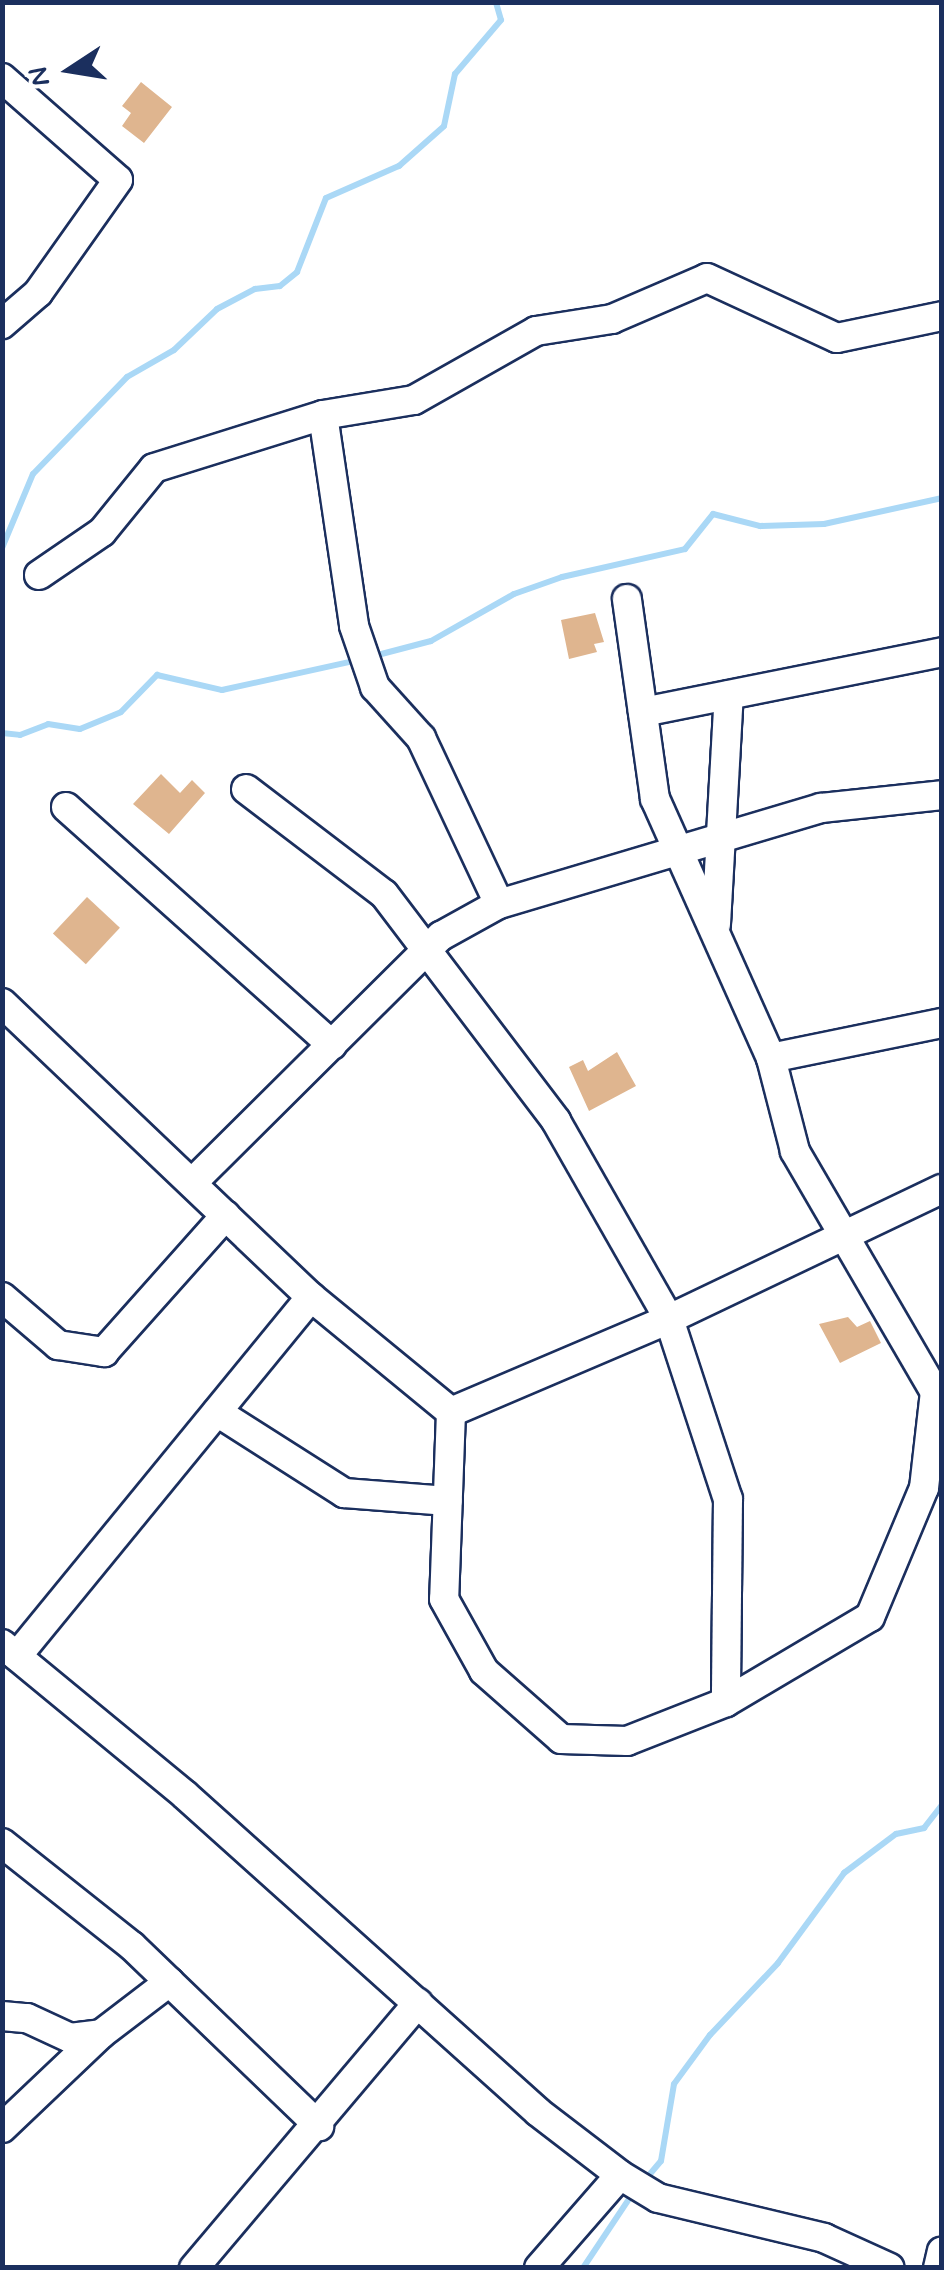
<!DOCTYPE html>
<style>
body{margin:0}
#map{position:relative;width:944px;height:2270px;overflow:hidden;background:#fff;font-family:Mynerve,sans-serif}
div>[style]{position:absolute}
.stream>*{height:6px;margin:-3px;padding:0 3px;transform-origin:3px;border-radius:3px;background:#aad8f6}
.building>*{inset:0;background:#dfb58f;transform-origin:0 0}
.roads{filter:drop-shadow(2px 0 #1b2f5e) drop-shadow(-2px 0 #1b2f5e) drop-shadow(0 2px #1b2f5e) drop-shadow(0 -2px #1b2f5e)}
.minor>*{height:28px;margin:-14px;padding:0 14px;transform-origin:14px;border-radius:14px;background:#fff}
span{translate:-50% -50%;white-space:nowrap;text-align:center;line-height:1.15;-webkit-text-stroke:10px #fff;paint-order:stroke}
.frame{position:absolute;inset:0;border:5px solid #1b2f5e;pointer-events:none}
.north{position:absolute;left:20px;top:20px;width:100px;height:100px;-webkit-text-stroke:8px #fff;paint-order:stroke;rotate:258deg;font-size:28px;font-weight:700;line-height:40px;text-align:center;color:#1b2f5e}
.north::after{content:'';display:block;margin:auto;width:35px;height:45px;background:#1b2f5e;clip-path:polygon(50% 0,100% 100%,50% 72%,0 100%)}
</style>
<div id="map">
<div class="stream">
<div style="left:2px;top:548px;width:80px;rotate:-67.3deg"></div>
<div style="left:33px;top:474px;width:135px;rotate:-45.9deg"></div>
<div style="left:127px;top:377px;width:54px;rotate:-29.9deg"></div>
<div style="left:174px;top:350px;width:59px;rotate:-43.6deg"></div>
<div style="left:217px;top:309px;width:43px;rotate:-27.8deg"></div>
<div style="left:255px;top:289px;width:25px;rotate:-7deg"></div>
<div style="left:280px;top:286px;width:22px;rotate:-39deg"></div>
<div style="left:297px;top:272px;width:79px;rotate:-68.6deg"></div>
<div style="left:326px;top:198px;width:80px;rotate:-23.7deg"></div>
<div style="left:399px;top:166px;width:60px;rotate:-41.6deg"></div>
<div style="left:444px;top:126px;width:53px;rotate:-78.1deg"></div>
<div style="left:455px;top:74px;width:71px;rotate:-49.6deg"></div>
<div style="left:501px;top:20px;width:19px;rotate:-106deg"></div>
<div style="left:370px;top:657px;width:63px;rotate:-14.7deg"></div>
<div style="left:431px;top:641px;width:95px;rotate:-29.5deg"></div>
<div style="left:514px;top:594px;width:51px;rotate:-19.5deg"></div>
<div style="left:562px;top:577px;width:126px;rotate:-12.8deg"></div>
<div style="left:685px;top:549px;width:45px;rotate:-51.3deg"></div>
<div style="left:713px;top:514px;width:49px;rotate:14.3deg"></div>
<div style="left:760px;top:526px;width:64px;rotate:-1.8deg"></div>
<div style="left:824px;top:524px;width:121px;rotate:-12.4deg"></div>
<div style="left:2px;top:733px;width:18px;rotate:6deg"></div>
<div style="left:20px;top:735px;width:30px;rotate:-21deg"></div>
<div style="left:48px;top:724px;width:32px;rotate:9deg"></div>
<div style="left:80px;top:729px;width:44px;rotate:-22.5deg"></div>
<div style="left:121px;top:712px;width:52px;rotate:-45.8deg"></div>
<div style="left:157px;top:675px;width:67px;rotate:13deg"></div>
<div style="left:222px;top:690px;width:139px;rotate:-12.4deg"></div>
<div style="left:650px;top:2174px;width:17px;rotate:-50deg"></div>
<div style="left:661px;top:2161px;width:78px;rotate:-80.4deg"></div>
<div style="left:674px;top:2084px;width:61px;rotate:-53.7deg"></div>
<div style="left:710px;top:2035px;width:99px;rotate:-46.6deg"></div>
<div style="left:778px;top:1963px;width:112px;rotate:-53.7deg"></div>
<div style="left:844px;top:1873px;width:65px;rotate:-36.9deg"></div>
<div style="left:896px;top:1834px;width:29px;rotate:-12deg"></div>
<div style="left:924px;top:1828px;width:29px;rotate:-52deg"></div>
<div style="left:583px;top:2268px;width:83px;rotate:-56.3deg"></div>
</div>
<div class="building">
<div style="clip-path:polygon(141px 82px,172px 107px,144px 143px,122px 126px,131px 113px,122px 106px)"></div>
<div style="clip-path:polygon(595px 613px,604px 642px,594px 644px,597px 652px,569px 659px,561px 620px)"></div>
<div style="clip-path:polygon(161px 774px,180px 793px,192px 780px,205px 793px,169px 834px,133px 804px)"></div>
<div style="left:87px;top:897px;width:45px;height:50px;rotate:43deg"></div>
<div style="clip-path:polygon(617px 1052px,636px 1086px,589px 1111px,569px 1067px,583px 1060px,588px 1071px)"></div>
<div style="clip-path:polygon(848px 1317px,857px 1327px,870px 1321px,881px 1343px,840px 1363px,819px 1324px)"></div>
</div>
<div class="roads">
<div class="minor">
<div style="left:2px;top:78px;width:154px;rotate:41.3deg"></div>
<div style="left:118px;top:180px;width:138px;rotate:125.3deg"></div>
<div style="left:38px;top:293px;width:48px;rotate:139.3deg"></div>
<div style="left:323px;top:415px;width:213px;rotate:81.6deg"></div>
<div style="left:354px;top:626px;width:65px;rotate:71deg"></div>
<div style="left:375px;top:687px;width:69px;rotate:48deg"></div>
<div style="left:421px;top:738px;width:183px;rotate:64.8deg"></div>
<div style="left:39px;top:575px;width:76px;rotate:-34.3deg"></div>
<div style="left:102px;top:532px;width:82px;rotate:-50.9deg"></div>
<div style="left:154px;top:468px;width:177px;rotate:-17.4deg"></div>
<div style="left:323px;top:415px;width:92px;rotate:-9.4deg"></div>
<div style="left:414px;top:400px;width:140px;rotate:-29.5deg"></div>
<div style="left:536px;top:331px;width:77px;rotate:-9deg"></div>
<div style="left:612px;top:319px;width:103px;rotate:-23.3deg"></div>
<div style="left:707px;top:278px;width:143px;rotate:24.8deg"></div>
<div style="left:837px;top:338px;width:107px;rotate:-11.8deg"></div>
<div style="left:643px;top:712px;width:305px;rotate:-11.3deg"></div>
<div style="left:246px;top:789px;width:173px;rotate:37.3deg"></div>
<div style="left:384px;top:894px;width:285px;rotate:52.8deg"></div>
<div style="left:556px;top:1121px;width:228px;rotate:60.3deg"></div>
<div style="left:669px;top:1319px;width:189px;rotate:71.9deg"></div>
<div style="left:728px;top:1499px;width:203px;rotate:90.6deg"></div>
<div style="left:66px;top:807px;width:357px;rotate:41.8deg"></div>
<div style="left:716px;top:924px;width:229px;rotate:-86.8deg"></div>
<div style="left:2px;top:1003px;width:427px;rotate:43.6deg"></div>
<div style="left:311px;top:1297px;width:181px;rotate:39.4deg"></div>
<div style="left:451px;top:1412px;width:237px;rotate:-23.1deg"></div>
<div style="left:669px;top:1319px;width:302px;rotate:-25.5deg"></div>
<div style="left:771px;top:1058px;width:175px;rotate:-11.6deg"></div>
<div style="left:192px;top:1183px;width:351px;rotate:-44.8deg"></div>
<div style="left:441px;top:936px;width:66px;rotate:-28.9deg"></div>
<div style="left:499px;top:904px;width:336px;rotate:-16.6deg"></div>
<div style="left:821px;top:808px;width:122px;rotate:-6.1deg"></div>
<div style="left:2px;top:1297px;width:74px;rotate:40.6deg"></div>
<div style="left:58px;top:1345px;width:47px;rotate:8.7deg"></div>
<div style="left:104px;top:1352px;width:183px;rotate:-48.3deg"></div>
<div style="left:217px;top:1412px;width:151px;rotate:32.5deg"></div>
<div style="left:344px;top:1493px;width:104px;rotate:4.4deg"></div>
<div style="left:451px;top:1412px;width:187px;rotate:92.1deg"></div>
<div style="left:444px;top:1599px;width:82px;rotate:60.9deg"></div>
<div style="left:484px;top:1671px;width:103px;rotate:41.4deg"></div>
<div style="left:561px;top:1739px;width:66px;rotate:1.7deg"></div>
<div style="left:627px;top:1741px;width:106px;rotate:-21.5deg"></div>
<div style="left:726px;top:1702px;width:167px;rotate:-30.6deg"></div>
<div style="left:870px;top:1617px;width:140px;rotate:-67.3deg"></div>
<div style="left:924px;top:1488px;width:97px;rotate:-83.5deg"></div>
<div style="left:935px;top:1392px;width:279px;rotate:-120.2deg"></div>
<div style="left:795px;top:1151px;width:96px;rotate:-104.5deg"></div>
<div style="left:771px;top:1058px;width:284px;rotate:-114.1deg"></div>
<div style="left:655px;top:799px;width:202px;rotate:-98deg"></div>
<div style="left:2px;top:1644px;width:237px;rotate:39.5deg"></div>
<div style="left:185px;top:1795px;width:474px;rotate:41.9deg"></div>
<div style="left:538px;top:2112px;width:103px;rotate:37.5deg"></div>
<div style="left:620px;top:2175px;width:44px;rotate:31.2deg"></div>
<div style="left:658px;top:2198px;width:171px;rotate:13.5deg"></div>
<div style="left:824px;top:2238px;width:72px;rotate:24.4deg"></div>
<div style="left:17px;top:1656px;width:464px;rotate:-50.7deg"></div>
<div style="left:2px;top:1843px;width:166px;rotate:38.4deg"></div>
<div style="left:132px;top:1946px;width:260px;rotate:43.9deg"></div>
<div style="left:2px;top:2016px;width:25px;rotate:5deg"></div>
<div style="left:27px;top:2018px;width:47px;rotate:24.9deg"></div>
<div style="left:70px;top:2038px;width:31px;rotate:-7deg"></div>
<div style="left:101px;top:2034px;width:86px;rotate:-37.4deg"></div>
<div style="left:2px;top:2128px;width:137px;rotate:-43.5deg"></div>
<div style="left:194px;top:2268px;width:347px;rotate:-49.8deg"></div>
<div style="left:539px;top:2268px;width:123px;rotate:-48.9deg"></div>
<div style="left:938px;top:2268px;width:17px;rotate:-77deg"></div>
</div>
</div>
<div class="frame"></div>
<div class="north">N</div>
</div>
